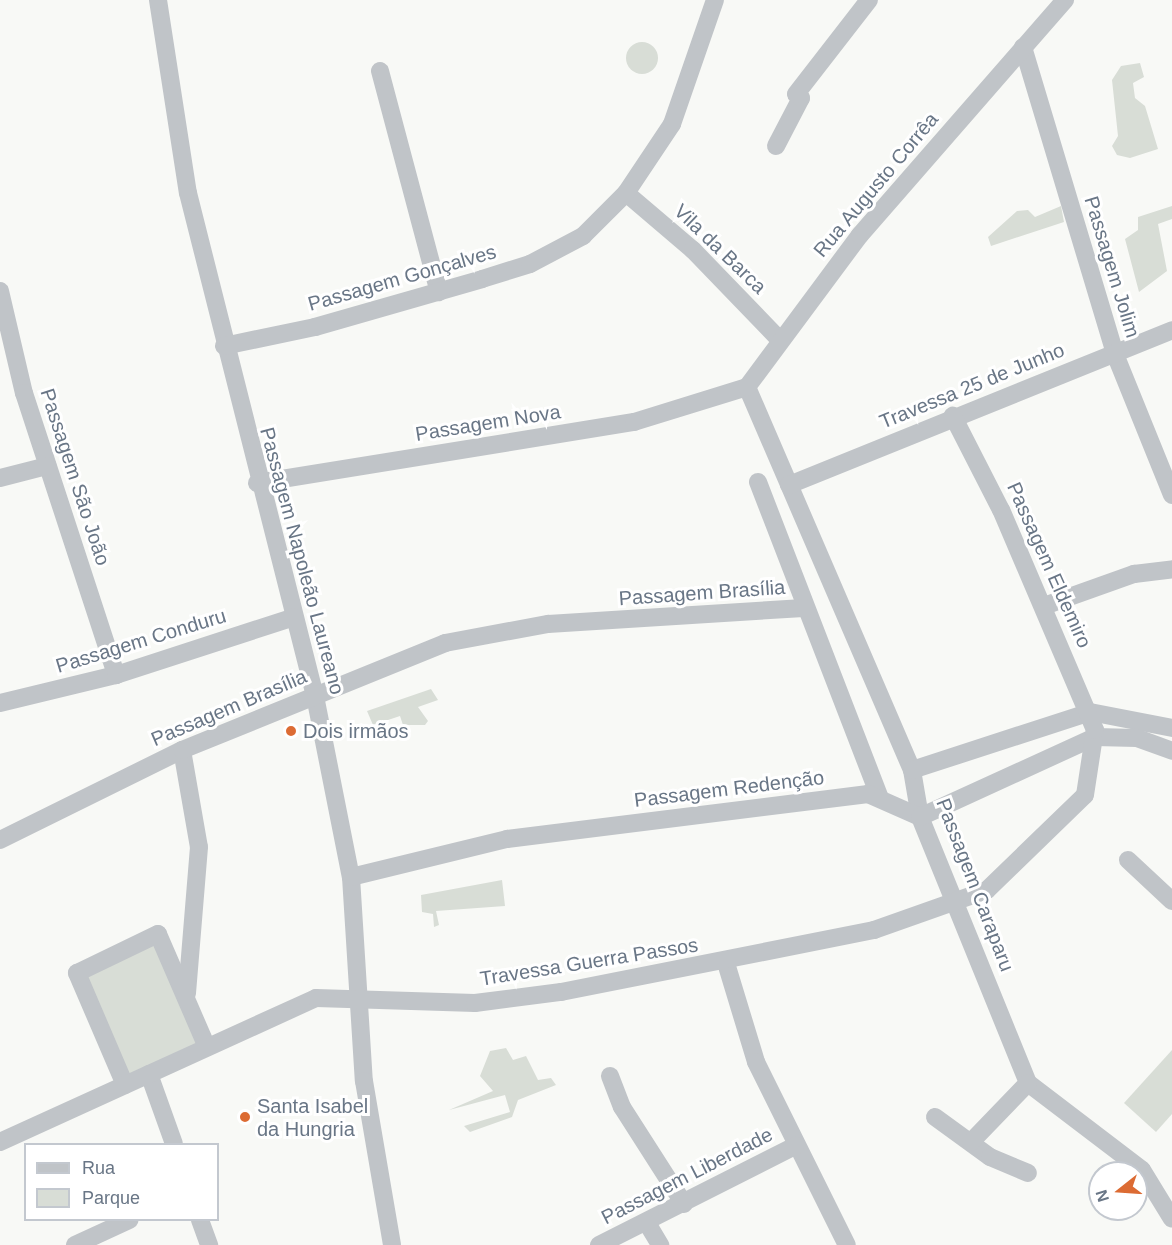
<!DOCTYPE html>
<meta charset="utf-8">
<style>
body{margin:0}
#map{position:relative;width:1172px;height:1245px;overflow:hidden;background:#f8f9f6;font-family:Arial,sans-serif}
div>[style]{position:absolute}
.green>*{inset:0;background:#d8ddd6;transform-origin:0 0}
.round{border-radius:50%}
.street>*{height:18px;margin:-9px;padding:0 9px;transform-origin:9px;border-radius:9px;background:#c0c4c8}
.dots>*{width:16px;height:16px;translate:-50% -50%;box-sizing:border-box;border:3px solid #fff;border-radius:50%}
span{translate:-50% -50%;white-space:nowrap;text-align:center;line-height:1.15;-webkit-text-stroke:6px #fff;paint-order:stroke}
.street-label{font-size:20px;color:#697686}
.poi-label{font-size:20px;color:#697686}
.left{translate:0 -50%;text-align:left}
.legend{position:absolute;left:24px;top:1143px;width:195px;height:78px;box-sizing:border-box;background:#fff;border:2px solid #c3c8cf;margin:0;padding:8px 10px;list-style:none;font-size:18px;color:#697686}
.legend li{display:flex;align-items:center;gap:12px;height:30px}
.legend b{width:30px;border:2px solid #c3c8cf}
.north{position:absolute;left:1088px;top:1161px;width:60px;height:60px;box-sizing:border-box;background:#fff;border:2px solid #c3c8cf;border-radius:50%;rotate:253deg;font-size:16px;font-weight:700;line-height:24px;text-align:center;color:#697686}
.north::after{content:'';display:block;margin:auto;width:21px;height:27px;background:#dc6b33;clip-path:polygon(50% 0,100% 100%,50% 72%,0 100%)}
</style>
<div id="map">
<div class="green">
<div class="round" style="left:626px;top:42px;width:32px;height:32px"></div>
<div style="clip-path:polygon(1140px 63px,1144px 77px,1133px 83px,1135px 98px,1145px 106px,1158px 149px,1130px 158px,1117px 155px,1112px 146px,1118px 136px,1112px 80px,1121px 66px)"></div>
<div style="clip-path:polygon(1061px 206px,1064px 222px,991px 246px,988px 237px,1017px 211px,1028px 210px,1035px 217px)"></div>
<div style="clip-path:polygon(1172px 206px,1172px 219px,1158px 224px,1167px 271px,1139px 292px,1125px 239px,1138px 230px,1138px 217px)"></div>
<div style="clip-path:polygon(431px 689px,438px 700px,418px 707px,428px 721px,425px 725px,403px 725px,400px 716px,373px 725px,367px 711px)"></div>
<div style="clip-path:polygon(502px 880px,505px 906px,436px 911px,439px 925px,434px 927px,433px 914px,422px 912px,421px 895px)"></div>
<div style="left:152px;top:940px;width:115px;height:82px;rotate:66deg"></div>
<div style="clip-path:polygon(506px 1048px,513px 1060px,526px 1056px,538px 1080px,551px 1078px,556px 1085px,518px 1100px,512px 1117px,470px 1132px,464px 1126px,510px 1112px,505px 1095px,449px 1110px,493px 1091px,480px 1076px,490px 1051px)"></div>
<div style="clip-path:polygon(1172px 1050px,1172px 1114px,1156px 1132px,1124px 1103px)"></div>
</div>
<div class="street">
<div style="left:158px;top:0;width:195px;rotate:81.2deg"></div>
<div style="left:188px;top:193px;width:519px;rotate:75.83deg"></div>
<div style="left:315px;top:696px;width:185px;rotate:78.8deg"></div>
<div style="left:351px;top:877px;width:204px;rotate:86.4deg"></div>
<div style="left:364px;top:1081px;width:166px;rotate:80.3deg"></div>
<div style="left:1023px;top:47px;width:320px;rotate:73.3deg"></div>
<div style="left:1115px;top:354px;width:152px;rotate:68deg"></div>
<div style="left:380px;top:71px;width:229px;rotate:75.1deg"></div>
<div style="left:776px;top:146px;width:54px;rotate:-62.5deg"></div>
<div style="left:801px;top:98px;width:6px;rotate:-141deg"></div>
<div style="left:796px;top:94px;width:119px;rotate:-52.2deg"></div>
<div style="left:626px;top:193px;width:88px;rotate:40.4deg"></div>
<div style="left:693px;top:250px;width:125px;rotate:46deg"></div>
<div style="left:0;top:291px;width:105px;rotate:76.8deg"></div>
<div style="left:24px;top:393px;width:297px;rotate:71.9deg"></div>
<div style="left:224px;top:346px;width:93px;rotate:-11.8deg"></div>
<div style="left:315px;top:327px;width:174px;rotate:-16deg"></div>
<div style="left:482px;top:279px;width:50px;rotate:-17.4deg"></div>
<div style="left:530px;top:264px;width:60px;rotate:-27.8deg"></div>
<div style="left:583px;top:236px;width:61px;rotate:-45deg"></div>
<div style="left:626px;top:193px;width:83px;rotate:-56.3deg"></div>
<div style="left:672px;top:124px;width:131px;rotate:-70.9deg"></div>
<div style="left:747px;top:387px;width:417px;rotate:66.7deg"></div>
<div style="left:912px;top:770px;width:48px;rotate:80.3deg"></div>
<div style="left:920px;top:817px;width:287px;rotate:67.9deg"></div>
<div style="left:1028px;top:1083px;width:143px;rotate:37.3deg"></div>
<div style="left:1142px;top:1170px;width:57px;rotate:58.5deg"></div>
<div style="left:0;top:478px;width:49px;rotate:-14.3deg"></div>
<div style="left:758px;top:482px;width:336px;rotate:68.9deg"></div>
<div style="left:257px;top:483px;width:382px;rotate:-9.2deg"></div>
<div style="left:634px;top:422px;width:118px;rotate:-17.2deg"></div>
<div style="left:747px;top:387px;width:189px;rotate:-53.4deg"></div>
<div style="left:860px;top:235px;width:312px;rotate:-48.9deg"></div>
<div style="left:789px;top:485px;width:413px;rotate:-22deg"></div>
<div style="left:1044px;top:606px;width:96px;rotate:-19.6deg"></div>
<div style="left:1134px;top:574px;width:38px;rotate:-7deg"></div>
<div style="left:0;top:703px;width:119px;rotate:-13.6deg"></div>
<div style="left:116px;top:675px;width:187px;rotate:-18deg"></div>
<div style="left:182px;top:750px;width:98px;rotate:80.1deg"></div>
<div style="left:199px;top:847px;width:147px;rotate:94.7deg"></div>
<div style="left:912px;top:770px;width:187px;rotate:-18deg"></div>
<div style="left:1090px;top:712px;width:84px;rotate:11deg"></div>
<div style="left:0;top:840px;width:203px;rotate:-26.3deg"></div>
<div style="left:182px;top:750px;width:284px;rotate:-22.1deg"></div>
<div style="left:445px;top:643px;width:105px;rotate:-10.5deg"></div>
<div style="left:548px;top:624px;width:256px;rotate:-3.6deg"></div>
<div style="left:1128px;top:860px;width:60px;rotate:43deg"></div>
<div style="left:351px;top:877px;width:161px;rotate:-13.7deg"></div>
<div style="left:507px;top:839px;width:364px;rotate:-7.1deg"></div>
<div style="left:868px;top:794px;width:57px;rotate:23.9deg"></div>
<div style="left:920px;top:817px;width:192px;rotate:-24.6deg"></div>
<div style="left:1095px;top:737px;width:42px;rotate:1.4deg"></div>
<div style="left:1137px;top:738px;width:37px;rotate:20deg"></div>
<div style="left:726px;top:963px;width:103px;rotate:73.1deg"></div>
<div style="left:756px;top:1062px;width:204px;rotate:63.6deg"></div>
<div style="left:149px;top:1074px;width:74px;rotate:70.3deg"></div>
<div style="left:610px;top:1076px;width:33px;rotate:69deg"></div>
<div style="left:622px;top:1107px;width:115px;rotate:57.4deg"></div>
<div style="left:125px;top:1085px;width:122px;rotate:-113.2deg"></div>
<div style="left:77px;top:973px;width:90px;rotate:-25.7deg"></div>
<div style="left:158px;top:934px;width:123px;rotate:66.6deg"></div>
<div style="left:935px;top:1117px;width:68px;rotate:36deg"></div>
<div style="left:990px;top:1157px;width:41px;rotate:22.8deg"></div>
<div style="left:0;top:1142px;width:347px;rotate:-24.5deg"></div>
<div style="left:316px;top:998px;width:159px;rotate:1.8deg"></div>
<div style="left:475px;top:1003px;width:87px;rotate:-7.3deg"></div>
<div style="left:561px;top:992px;width:319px;rotate:-11.2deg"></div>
<div style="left:874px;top:930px;width:120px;rotate:-19.5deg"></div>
<div style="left:987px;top:890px;width:136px;rotate:-44.1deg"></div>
<div style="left:1085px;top:795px;width:66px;rotate:-81.3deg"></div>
<div style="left:1095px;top:730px;width:239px;rotate:-113.1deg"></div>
<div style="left:1001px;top:510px;width:106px;rotate:-117.1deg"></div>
<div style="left:971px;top:1142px;width:82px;rotate:-46deg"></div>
<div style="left:200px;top:1220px;width:27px;rotate:70deg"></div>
<div style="left:647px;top:1223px;width:26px;rotate:59deg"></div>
<div style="left:75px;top:1245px;width:60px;rotate:-24.8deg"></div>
<div style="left:599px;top:1245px;width:220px;rotate:-26.8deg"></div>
</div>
<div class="dots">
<div style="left:291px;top:731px;background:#dc6b33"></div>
<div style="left:245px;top:1117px;background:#dc6b33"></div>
</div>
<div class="street-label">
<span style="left:876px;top:185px;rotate:-50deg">Rua Augusto Corrêa</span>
<span style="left:720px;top:249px;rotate:44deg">Vila da Barca</span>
<span style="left:1112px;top:267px;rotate:73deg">Passagem Jolim</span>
<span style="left:402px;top:278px;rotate:-16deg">Passagem Gonçalves</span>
<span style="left:972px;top:386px;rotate:-22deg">Travessa 25 de Junho</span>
<span style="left:488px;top:423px;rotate:-9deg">Passagem Nova</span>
<span style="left:75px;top:477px;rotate:72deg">Passagem São João</span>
<span style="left:302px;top:561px;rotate:75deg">Passagem Napoleão Laureano</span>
<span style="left:1049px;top:565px;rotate:66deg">Passagem Eldemiro</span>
<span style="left:702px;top:593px;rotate:-4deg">Passagem Brasília</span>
<span style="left:141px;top:641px;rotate:-17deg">Passagem Conduru</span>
<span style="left:229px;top:708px;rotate:-23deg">Passagem Brasília</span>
<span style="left:729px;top:789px;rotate:-7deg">Passagem Redenção</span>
<span style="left:975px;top:885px;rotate:69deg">Passagem Caraparu</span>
<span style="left:589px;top:962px;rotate:-9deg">Travessa Guerra Passos</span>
<span style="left:687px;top:1176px;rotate:-27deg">Passagem Liberdade</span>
</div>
<div class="poi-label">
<span class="left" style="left:303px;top:731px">Dois irmãos</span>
<span class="left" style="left:257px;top:1118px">Santa Isabel<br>da Hungria</span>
</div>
<ul class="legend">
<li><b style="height:8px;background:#c0c4c8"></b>Rua</li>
<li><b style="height:16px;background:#d8ddd6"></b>Parque</li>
</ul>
<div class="north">N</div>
</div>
